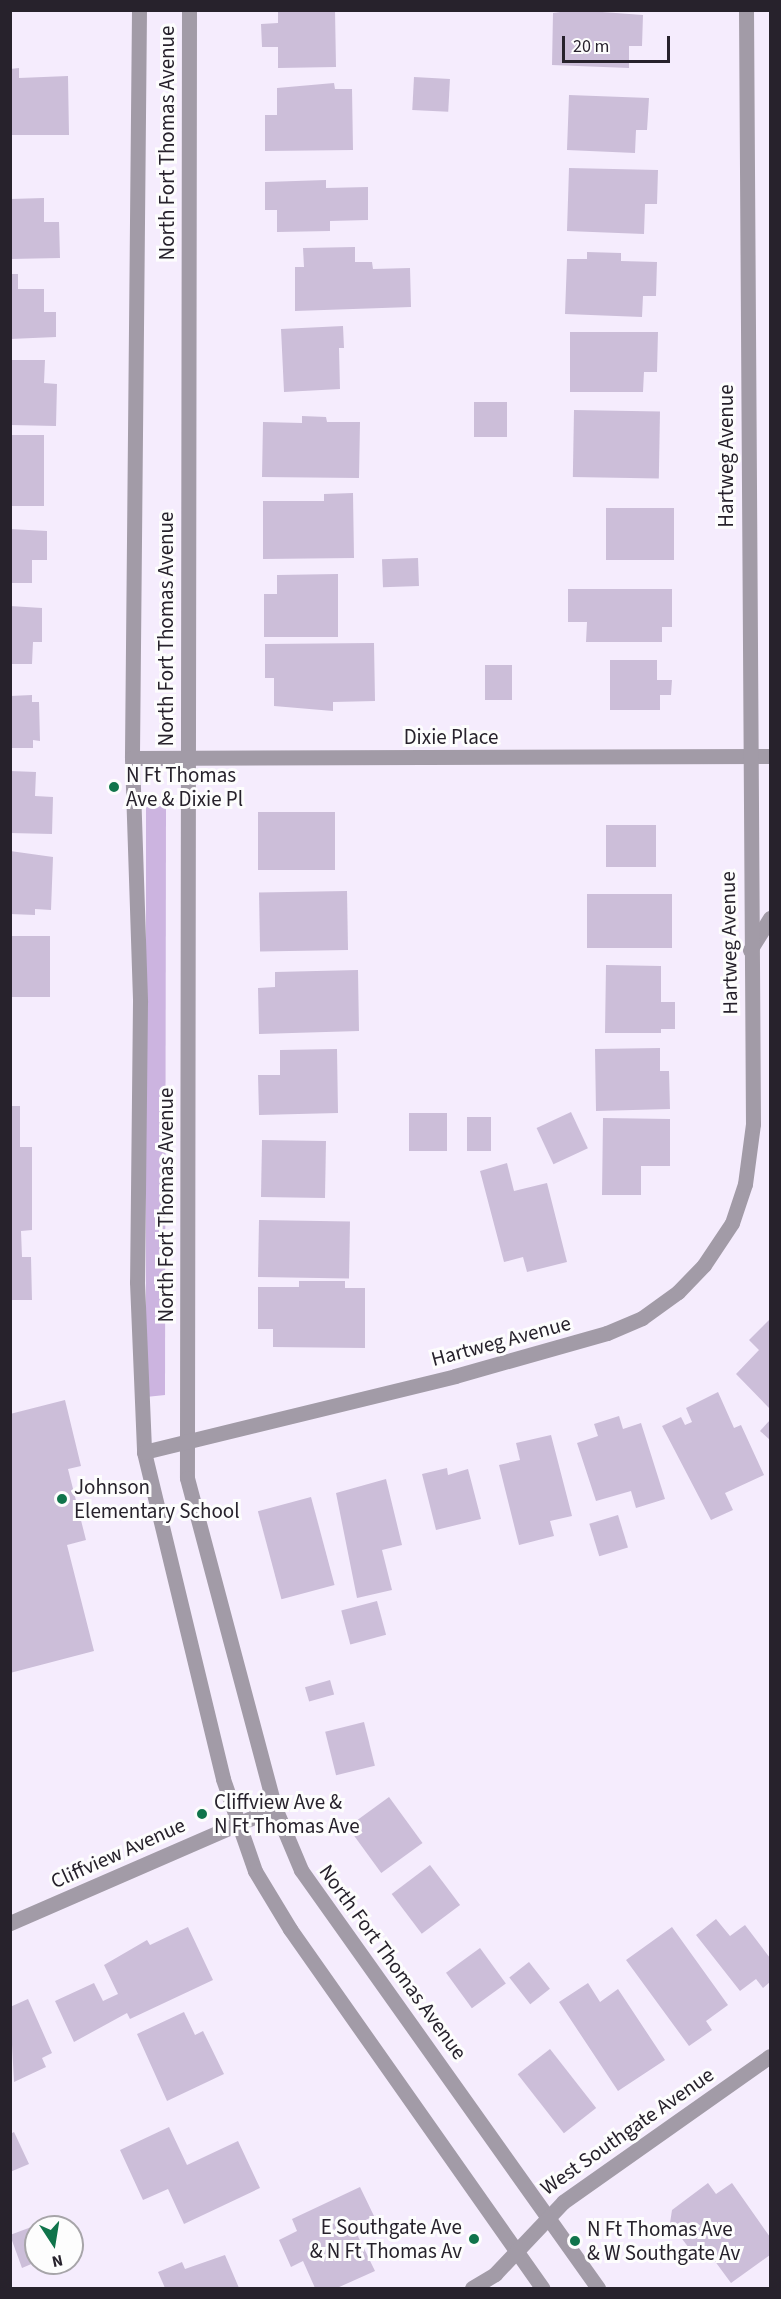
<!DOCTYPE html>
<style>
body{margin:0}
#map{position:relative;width:781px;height:2299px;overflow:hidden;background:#f5ecfd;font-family:"Source Sans 3",sans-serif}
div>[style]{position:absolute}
.green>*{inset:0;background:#ccb4e0}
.building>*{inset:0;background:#ccbed9;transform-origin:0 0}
.minor>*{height:15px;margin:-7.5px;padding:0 7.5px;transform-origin:7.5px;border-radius:7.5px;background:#a29ba7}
.dots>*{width:16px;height:16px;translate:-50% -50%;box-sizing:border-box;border:3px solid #fdfdfd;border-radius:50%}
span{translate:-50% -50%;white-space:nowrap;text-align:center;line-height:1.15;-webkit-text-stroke:6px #fdfdfd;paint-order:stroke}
.street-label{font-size:21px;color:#27222c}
.poi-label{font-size:21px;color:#27222c}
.left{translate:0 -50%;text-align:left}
.right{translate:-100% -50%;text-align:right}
.frame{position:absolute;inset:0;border:12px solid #27222c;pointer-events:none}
.north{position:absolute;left:24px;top:2215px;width:60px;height:60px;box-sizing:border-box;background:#fdfdfd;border:2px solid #a7a5a9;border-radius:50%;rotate:168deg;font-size:16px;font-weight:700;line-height:24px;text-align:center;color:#27222c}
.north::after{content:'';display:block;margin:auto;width:21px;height:27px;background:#10744b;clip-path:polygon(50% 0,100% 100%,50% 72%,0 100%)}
.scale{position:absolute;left:562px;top:36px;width:108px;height:27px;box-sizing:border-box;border:3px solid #27222c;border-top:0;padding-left:8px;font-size:18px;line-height:21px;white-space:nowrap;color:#27222c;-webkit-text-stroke:4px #fdfdfd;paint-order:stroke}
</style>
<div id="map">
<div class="green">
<div style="clip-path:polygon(155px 799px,166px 808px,165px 1395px,146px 1397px,146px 808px)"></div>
</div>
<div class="building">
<div style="clip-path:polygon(278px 10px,335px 10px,336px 67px,278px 68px,278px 47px,262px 47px,261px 24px,278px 23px)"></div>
<div style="clip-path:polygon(575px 10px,643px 15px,642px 46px,629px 46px,629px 68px,552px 65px,553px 13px)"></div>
<div style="clip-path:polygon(19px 68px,19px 78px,68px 76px,69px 135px,10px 135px,10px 69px)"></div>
<div style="left:414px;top:77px;width:36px;height:33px;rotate:3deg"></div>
<div style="clip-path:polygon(334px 83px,335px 89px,352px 89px,353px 150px,265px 151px,265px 115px,277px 115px,277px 88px)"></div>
<div style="clip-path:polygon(569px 95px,649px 98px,647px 130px,636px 130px,635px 153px,567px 150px)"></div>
<div style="clip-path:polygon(569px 168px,658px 170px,657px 204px,645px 204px,644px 234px,567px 231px)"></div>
<div style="clip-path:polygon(326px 180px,326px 188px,368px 187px,368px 220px,330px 221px,330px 231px,277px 232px,277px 210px,265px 210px,265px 182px)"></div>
<div style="clip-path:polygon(44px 198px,44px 222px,59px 222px,60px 258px,10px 259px,10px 199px)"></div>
<div style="clip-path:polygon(355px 247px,355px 262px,372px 262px,373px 269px,410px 268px,411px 307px,295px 311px,295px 267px,304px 267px,303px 248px)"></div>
<div style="clip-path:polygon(587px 252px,621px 253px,621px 261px,657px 262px,656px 296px,643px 296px,642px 317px,565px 314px,567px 259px,587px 259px)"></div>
<div style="clip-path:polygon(10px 274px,18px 274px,18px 289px,44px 289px,44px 312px,56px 312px,56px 337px,10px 339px)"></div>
<div style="clip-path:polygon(343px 326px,344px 348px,339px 348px,340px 389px,284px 392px,281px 329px)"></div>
<div style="clip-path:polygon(570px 332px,658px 332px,657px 372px,644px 372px,643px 392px,570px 392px)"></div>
<div style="clip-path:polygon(10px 360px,45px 360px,44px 383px,57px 384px,56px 426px,10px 425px)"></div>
<div style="left:474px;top:402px;width:33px;height:35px"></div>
<div style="left:574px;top:410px;width:86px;height:67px;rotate:1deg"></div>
<div style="clip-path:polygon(302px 416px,326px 417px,327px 422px,360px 422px,359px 478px,262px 477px,263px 422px,302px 423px)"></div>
<div style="left:10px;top:435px;width:34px;height:71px"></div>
<div style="clip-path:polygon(353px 493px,354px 558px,263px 559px,263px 501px,324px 501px,324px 494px)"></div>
<div style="left:606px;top:508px;width:68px;height:52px"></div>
<div style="clip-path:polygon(10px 529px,47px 531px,47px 560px,32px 560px,32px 583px,10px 583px)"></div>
<div style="left:418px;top:558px;width:28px;height:36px;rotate:88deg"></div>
<div style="clip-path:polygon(338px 574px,338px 637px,264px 637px,264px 594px,277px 594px,277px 575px)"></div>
<div style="clip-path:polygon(568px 589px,672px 589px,672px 627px,662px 627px,662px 642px,586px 642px,587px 622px,568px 622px)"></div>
<div style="clip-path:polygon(10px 606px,42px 608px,42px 642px,33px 642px,32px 664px,10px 664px)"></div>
<div style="clip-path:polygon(374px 643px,375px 701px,333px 702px,333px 711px,274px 706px,274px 678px,265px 678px,265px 644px)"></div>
<div style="clip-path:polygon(610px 660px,657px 660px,657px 680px,672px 680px,671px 695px,660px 695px,660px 710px,610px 710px)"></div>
<div style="left:485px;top:665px;width:27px;height:35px"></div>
<div style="clip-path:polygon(32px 695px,32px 702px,39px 702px,40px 741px,33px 740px,33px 748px,10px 748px,10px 696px)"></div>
<div style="clip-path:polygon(10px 771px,36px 772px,35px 796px,53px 797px,52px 834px,10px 833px)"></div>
<div style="left:258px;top:812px;width:77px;height:58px"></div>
<div style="left:606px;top:825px;width:50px;height:42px"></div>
<div style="clip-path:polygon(10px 851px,53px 857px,51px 910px,35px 909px,35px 915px,10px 914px)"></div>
<div style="left:347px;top:891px;width:59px;height:88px;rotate:89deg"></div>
<div style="left:587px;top:894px;width:85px;height:54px"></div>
<div style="left:10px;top:936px;width:40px;height:61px"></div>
<div style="clip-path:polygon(606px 965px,661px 966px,661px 1002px,675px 1002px,675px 1029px,661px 1029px,661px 1033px,605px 1033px)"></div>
<div style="clip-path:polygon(358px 970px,359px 1031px,259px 1034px,258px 988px,275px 987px,275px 972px)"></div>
<div style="clip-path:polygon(660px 1048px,660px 1071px,669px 1071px,670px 1109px,596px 1111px,595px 1049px)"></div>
<div style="clip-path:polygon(337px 1049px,338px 1113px,259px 1115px,258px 1075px,280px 1075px,280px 1050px)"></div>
<div style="clip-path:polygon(10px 1106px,20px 1106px,20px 1147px,32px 1147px,32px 1230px,21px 1231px,22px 1257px,31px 1257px,32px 1300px,10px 1300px)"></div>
<div style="left:571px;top:1112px;width:40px;height:38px;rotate:65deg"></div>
<div style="left:409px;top:1113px;width:38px;height:38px"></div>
<div style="left:467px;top:1117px;width:24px;height:34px"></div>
<div style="clip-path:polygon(603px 1118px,670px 1119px,670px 1166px,641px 1166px,641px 1195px,602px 1195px)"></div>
<div style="left:262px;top:1140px;width:64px;height:57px;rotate:1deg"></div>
<div style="clip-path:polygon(507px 1163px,514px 1191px,547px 1183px,567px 1262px,527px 1272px,523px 1257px,504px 1262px,480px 1171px)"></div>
<div style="left:259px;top:1220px;width:91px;height:57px;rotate:1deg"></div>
<div style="clip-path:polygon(299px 1281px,345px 1281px,345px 1288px,365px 1288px,365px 1348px,273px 1347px,273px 1329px,258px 1329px,258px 1287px,299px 1287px)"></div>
<div style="clip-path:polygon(770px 1319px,770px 1409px,736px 1374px,759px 1350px,749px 1340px)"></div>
<div style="clip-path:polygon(718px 1392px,734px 1428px,741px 1425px,764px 1475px,725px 1493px,733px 1510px,711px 1520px,662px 1426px,681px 1417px,685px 1425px,692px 1422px,686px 1408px)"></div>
<div style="clip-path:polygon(65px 1400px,81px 1466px,68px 1469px,86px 1540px,67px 1545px,94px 1651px,10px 1673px,10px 1414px)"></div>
<div style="clip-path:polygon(619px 1416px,623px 1429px,641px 1423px,665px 1499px,636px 1508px,631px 1491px,596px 1501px,577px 1443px,598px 1436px,594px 1424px)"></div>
<div style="clip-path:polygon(770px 1420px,770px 1440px,760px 1431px)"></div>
<div style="clip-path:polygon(551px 1435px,572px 1516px,550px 1521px,554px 1536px,519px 1545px,499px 1465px,520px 1460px,516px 1443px)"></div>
<div style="clip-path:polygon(447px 1468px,448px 1475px,468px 1469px,481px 1519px,436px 1530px,422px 1474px)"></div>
<div style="clip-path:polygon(386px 1479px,402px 1545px,382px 1550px,392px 1590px,357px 1598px,336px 1493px)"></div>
<div style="left:311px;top:1497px;width:91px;height:55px;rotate:75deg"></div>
<div style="left:618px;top:1515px;width:34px;height:30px;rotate:73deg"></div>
<div style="left:377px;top:1601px;width:35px;height:37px;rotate:75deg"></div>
<div style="left:330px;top:1680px;width:15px;height:26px;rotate:74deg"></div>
<div style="left:364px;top:1722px;width:45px;height:40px;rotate:76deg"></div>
<div style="left:389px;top:1797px;width:57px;height:51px;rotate:54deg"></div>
<div style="left:430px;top:1865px;width:50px;height:48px;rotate:53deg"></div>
<div style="clip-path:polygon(716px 1919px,730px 1936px,745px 1925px,770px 1958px,770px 1982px,763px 1988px,756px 1979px,740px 1991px,696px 1935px)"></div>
<div style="clip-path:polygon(188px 1927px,213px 1980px,130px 2019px,127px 2013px,74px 2042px,55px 2001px,94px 1983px,103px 2001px,118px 1994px,104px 1965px,147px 1940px,150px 1945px)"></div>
<div style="clip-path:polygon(672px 1927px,728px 2005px,706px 2021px,712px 2030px,689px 2046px,626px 1960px)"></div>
<div style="left:480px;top:1948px;width:44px;height:42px;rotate:54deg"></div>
<div style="left:529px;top:1962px;width:34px;height:25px;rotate:52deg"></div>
<div style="clip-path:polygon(588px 1983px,600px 2002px,618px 1989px,665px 2060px,618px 2091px,559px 2002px)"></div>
<div style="clip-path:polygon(28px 1999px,52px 2053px,42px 2058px,46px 2067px,14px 2082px,10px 2007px)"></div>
<div style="clip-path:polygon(184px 2012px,195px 2035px,203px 2031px,224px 2074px,167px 2101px,137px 2034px)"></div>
<div style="left:550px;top:2049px;width:75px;height:41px;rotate:52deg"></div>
<div style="clip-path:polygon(169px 2127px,187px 2165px,238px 2141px,260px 2188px,184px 2224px,168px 2189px,143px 2200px,120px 2150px)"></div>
<div style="clip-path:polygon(14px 2132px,29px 2164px,10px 2172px,10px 2134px)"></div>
<div style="clip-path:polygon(708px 2183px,716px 2194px,732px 2183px,770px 2237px,770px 2255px,731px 2283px,703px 2245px,692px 2252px,670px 2223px,672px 2210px)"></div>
<div style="clip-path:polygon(360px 2187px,374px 2216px,353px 2226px,375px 2271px,337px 2288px,315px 2288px,303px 2261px,291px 2267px,279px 2240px,297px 2231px,292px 2219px)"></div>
<div style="clip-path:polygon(34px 2226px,36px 2262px,22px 2268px,10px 2235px)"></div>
<div style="clip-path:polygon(225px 2255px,239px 2288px,165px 2288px,158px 2272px,182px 2262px,185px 2269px)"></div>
</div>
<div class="minor">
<div style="left:139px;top:10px;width:748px;rotate:90.54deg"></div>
<div style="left:132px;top:758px;width:244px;rotate:88.1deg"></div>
<div style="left:140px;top:1002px;width:280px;rotate:90.6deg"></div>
<div style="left:137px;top:1282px;width:170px;rotate:87.6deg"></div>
<div style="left:144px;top:1452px;width:336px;rotate:76.4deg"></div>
<div style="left:223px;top:1779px;width:97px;rotate:70.8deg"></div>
<div style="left:255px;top:1871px;width:68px;rotate:58.9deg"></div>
<div style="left:290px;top:1929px;width:439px;rotate:54.9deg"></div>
<div style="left:189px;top:10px;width:1468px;rotate:90.08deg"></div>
<div style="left:187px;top:1478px;width:342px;rotate:75.1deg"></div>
<div style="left:275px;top:1808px;width:67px;rotate:67.2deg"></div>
<div style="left:301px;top:1870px;width:513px;rotate:54.61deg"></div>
<div style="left:132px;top:758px;width:638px;rotate:-0.18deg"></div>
<div style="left:750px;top:950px;width:38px;rotate:-58deg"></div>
<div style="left:144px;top:1452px;width:320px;rotate:-13.7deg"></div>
<div style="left:455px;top:1376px;width:158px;rotate:-15.8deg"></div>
<div style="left:607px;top:1333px;width:38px;rotate:-23deg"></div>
<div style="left:642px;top:1318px;width:44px;rotate:-35.8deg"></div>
<div style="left:678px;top:1292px;width:37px;rotate:-46deg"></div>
<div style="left:704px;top:1265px;width:50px;rotate:-56.3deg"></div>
<div style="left:732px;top:1223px;width:41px;rotate:-71.6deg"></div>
<div style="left:745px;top:1184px;width:61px;rotate:-82.4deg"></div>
<div style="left:753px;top:1124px;width:1114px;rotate:-90.36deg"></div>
<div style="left:10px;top:1923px;width:289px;rotate:-23.5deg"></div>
<div style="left:472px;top:2288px;width:27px;rotate:-31deg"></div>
<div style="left:495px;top:2274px;width:99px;rotate:-46.6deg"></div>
<div style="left:563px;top:2202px;width:253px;rotate:-35.2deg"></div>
</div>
<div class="dots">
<div style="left:114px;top:787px;background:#10744b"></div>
<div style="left:62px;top:1499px;background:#10744b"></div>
<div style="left:202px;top:1814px;background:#10744b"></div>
<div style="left:474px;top:2239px;background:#10744b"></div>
<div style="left:575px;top:2241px;background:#10744b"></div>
</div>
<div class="street-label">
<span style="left:167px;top:143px;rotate:-90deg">North Fort Thomas Avenue</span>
<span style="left:726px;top:456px;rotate:-90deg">Hartweg Avenue</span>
<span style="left:166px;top:629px;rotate:-90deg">North Fort Thomas Avenue</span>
<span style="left:451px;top:737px">Dixie Place</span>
<span style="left:729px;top:943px;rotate:-91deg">Hartweg Avenue</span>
<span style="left:166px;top:1205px;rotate:-90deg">North Fort Thomas Avenue</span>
<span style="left:501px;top:1341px;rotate:-15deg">Hartweg Avenue</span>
<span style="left:118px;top:1853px;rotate:-24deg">Cliffview Avenue</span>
<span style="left:393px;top:1962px;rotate:54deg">North Fort Thomas Avenue</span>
<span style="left:627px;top:2131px;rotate:-35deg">West Southgate Avenue</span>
</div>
<div class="poi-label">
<span class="left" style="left:126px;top:787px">N Ft Thomas<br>Ave &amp; Dixie Pl</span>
<span class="left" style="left:74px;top:1499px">Johnson<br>Elementary School</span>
<span class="left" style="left:214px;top:1814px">Cliffview Ave &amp;<br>N Ft Thomas Ave</span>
<span class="right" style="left:462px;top:2239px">E Southgate Ave<br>&amp; N Ft Thomas Av</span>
<span class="left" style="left:587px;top:2241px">N Ft Thomas Ave<br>&amp; W Southgate Av</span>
</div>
<div class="frame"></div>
<div class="north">N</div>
<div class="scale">20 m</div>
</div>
